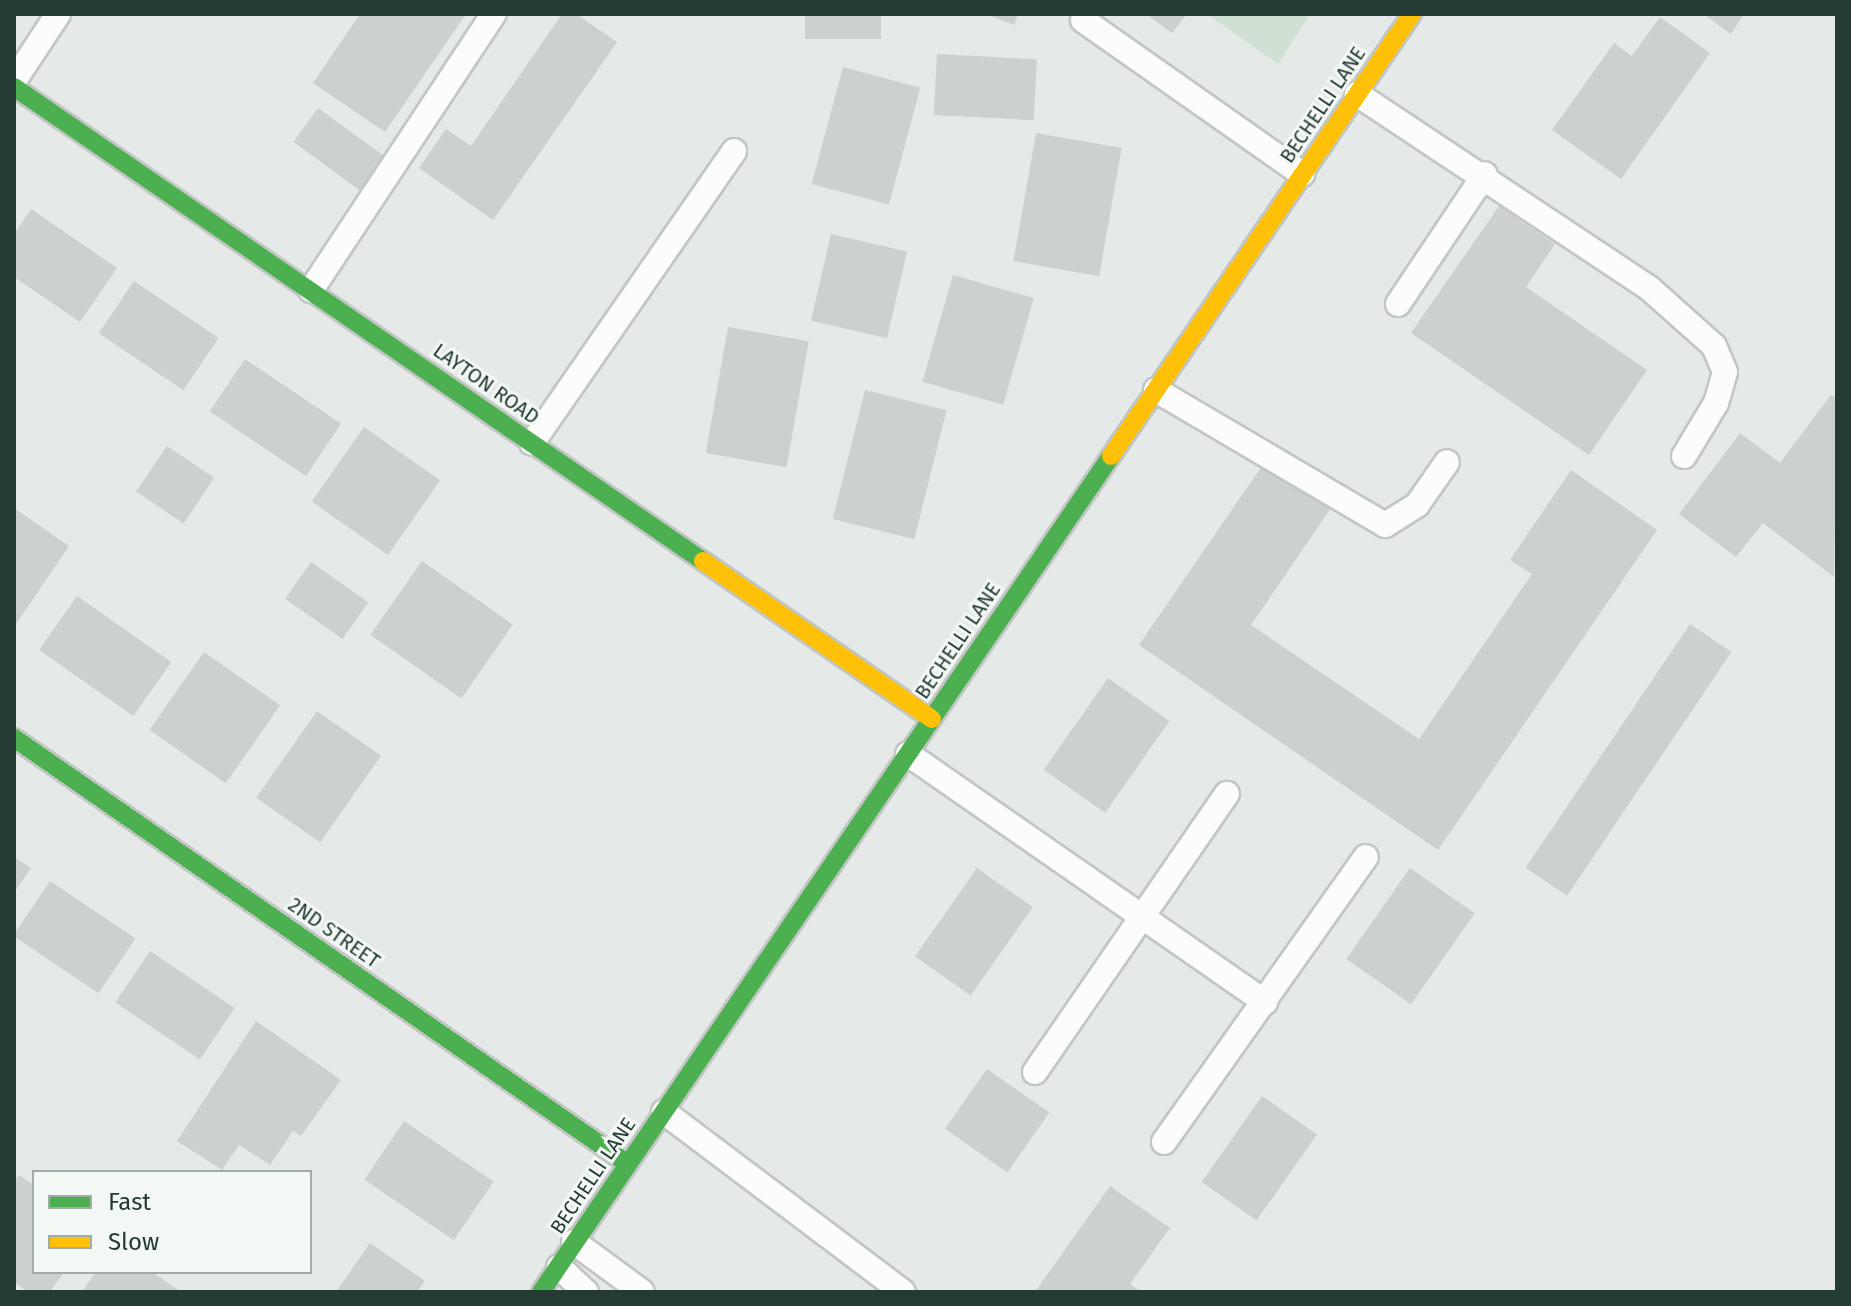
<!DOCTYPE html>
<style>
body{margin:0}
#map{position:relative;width:1851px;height:1306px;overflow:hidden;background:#e5e9e7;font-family:"Fira Sans",sans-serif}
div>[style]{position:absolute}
.green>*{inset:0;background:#d0e1d4}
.building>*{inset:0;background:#ccd0ce;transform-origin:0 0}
.roads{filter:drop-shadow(2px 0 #c2c6c4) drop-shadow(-2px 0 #c2c6c4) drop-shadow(0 2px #c2c6c4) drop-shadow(0 -2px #c2c6c4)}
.lane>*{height:24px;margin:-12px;padding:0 12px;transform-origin:12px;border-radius:12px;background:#fbfcfb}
.fast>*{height:18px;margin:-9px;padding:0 9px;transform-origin:9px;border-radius:9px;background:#4caf50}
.slow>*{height:18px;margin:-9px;padding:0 9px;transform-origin:9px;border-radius:9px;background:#ffc107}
span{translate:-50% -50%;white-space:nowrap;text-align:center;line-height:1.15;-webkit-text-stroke:6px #f3f8f5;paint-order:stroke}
.street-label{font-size:20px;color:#243b33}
.frame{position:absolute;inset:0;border:16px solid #243b33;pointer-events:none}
.legend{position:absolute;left:32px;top:1170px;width:280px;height:104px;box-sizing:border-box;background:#f3f8f5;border:2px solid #a0aca7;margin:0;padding:10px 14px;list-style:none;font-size:24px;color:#243b33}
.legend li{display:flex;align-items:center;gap:16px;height:40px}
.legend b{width:40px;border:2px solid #a0aca7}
</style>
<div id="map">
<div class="green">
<div style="clip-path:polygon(1207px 14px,1310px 14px,1278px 64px)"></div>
</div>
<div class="building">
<div style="clip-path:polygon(360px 14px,466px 14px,385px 132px,313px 83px)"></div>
<div style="clip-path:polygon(562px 14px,576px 14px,617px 42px,493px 220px,419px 168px,446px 129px,471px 146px)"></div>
<div style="left:805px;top:14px;width:76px;height:25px"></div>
<div style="clip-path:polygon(986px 14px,1018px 14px,1014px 25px)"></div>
<div style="clip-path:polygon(1146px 14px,1187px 14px,1172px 33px)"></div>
<div style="clip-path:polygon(1703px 14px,1744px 14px,1731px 34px)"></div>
<div style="clip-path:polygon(1660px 17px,1710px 53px,1621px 179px,1552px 130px,1614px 43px,1632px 56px)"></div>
<div style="left:937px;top:54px;width:100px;height:61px;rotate:3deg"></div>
<div style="left:843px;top:67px;width:80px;height:121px;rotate:15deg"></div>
<div style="left:318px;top:108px;width:82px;height:42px;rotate:36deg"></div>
<div style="left:1036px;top:133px;width:87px;height:130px;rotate:10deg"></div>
<div style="clip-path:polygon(1499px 206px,1555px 244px,1526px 287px,1647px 370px,1589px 455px,1411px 333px)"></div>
<div style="clip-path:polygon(31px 209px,117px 268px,80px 322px,14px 277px,14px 234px)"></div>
<div style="left:831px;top:234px;width:78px;height:89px;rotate:13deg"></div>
<div style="left:953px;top:275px;width:84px;height:111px;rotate:16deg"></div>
<div style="left:134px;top:281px;width:102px;height:63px;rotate:34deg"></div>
<div style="left:728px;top:327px;width:82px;height:128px;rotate:10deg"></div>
<div style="left:245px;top:359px;width:116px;height:63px;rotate:34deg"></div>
<div style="left:865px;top:390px;width:84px;height:133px;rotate:14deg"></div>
<div style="clip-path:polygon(1831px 395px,1837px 399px,1834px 577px,1763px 523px,1736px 557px,1679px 514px,1740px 433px,1780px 463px)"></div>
<div style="left:364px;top:427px;width:93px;height:91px;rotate:35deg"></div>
<div style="left:167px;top:446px;width:57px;height:55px;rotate:34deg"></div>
<div style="clip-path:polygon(1264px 463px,1331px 508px,1251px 625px,1419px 739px,1532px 574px,1510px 560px,1571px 470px,1657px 530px,1438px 850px,1139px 645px)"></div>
<div style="clip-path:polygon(14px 508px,69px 546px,14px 627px)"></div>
<div style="left:422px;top:561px;width:111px;height:90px;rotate:35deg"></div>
<div style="left:311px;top:562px;width:70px;height:45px;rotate:35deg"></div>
<div style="left:77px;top:596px;width:115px;height:66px;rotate:35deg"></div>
<div style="left:1690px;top:624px;width:50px;height:294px;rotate:34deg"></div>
<div style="left:204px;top:652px;width:93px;height:95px;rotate:35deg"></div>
<div style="left:1108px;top:678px;width:75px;height:112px;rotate:35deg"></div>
<div style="left:317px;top:711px;width:78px;height:106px;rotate:35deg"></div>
<div style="clip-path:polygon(14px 857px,31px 868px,14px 893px)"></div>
<div style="left:977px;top:868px;width:68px;height:108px;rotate:35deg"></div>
<div style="left:1410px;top:868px;width:79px;height:111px;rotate:35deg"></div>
<div style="left:50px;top:881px;width:103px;height:66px;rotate:34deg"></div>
<div style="left:150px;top:951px;width:102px;height:62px;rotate:34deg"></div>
<div style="clip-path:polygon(256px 1021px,341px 1080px,301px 1136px,293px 1131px,270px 1165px,239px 1145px,222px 1170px,177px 1141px)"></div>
<div style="left:987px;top:1069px;width:76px;height:73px;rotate:35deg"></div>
<div style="left:1262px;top:1096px;width:67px;height:105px;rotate:35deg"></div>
<div style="left:404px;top:1121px;width:108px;height:71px;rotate:34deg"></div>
<div style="clip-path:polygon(19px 1175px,34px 1185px,34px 1272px,64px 1272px,50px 1292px,28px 1292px,14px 1282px,14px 1181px)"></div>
<div style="clip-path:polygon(1110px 1186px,1170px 1228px,1130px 1284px,1141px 1292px,1035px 1292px)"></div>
<div style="clip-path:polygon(370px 1243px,425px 1281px,417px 1292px,336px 1292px)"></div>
<div style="clip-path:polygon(96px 1272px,152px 1272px,181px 1292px,82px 1292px)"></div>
</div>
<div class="roads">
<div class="lane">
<div style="left:1083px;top:20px;width:268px;rotate:35.1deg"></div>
<div style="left:14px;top:81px;width:80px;rotate:-56.7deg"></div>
<div style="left:1357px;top:94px;width:351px;rotate:33.6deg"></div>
<div style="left:1649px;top:288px;width:87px;rotate:41.7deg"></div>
<div style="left:1714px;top:346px;width:28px;rotate:67deg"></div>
<div style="left:1725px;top:372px;width:32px;rotate:106deg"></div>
<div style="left:1716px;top:403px;width:62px;rotate:121.1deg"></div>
<div style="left:311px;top:290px;width:331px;rotate:-56.5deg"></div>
<div style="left:1398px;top:304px;width:156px;rotate:-56.2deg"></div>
<div style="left:1156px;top:390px;width:266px;rotate:30.5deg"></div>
<div style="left:1385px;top:525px;width:38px;rotate:-32deg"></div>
<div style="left:1417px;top:505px;width:52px;rotate:-55.1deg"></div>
<div style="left:532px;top:443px;width:355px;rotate:-55.3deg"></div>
<div style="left:908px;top:754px;width:435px;rotate:34.8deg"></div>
<div style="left:1035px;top:1072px;width:338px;rotate:-55.4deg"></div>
<div style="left:664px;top:1112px;width:299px;rotate:37deg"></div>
<div style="left:1164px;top:1142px;width:349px;rotate:-54.7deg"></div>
<div style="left:574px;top:1242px;width:84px;rotate:36.3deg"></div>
<div style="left:559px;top:1267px;width:37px;rotate:43deg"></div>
</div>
<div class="fast">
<div style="left:14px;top:87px;width:836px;rotate:34.53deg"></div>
<div style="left:14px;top:738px;width:747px;rotate:34.75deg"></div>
<div style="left:541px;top:1292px;width:1012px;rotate:-55.71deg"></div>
</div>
<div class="slow">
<div style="left:1111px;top:456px;width:535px;rotate:-55.75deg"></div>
<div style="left:703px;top:561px;width:278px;rotate:34.6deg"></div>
</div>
</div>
<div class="street-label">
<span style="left:1323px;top:105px;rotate:-56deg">BECHELLI LANE</span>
<span style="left:486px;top:384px;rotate:35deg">LAYTON ROAD</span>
<span style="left:958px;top:641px;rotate:-56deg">BECHELLI LANE</span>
<span style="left:334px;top:933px;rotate:35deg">2ND STREET</span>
<span style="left:593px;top:1176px;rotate:-56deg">BECHELLI LANE</span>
</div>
<div class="frame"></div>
<ul class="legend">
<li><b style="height:10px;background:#4caf50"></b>Fast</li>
<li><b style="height:10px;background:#ffc107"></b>Slow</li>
</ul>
</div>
